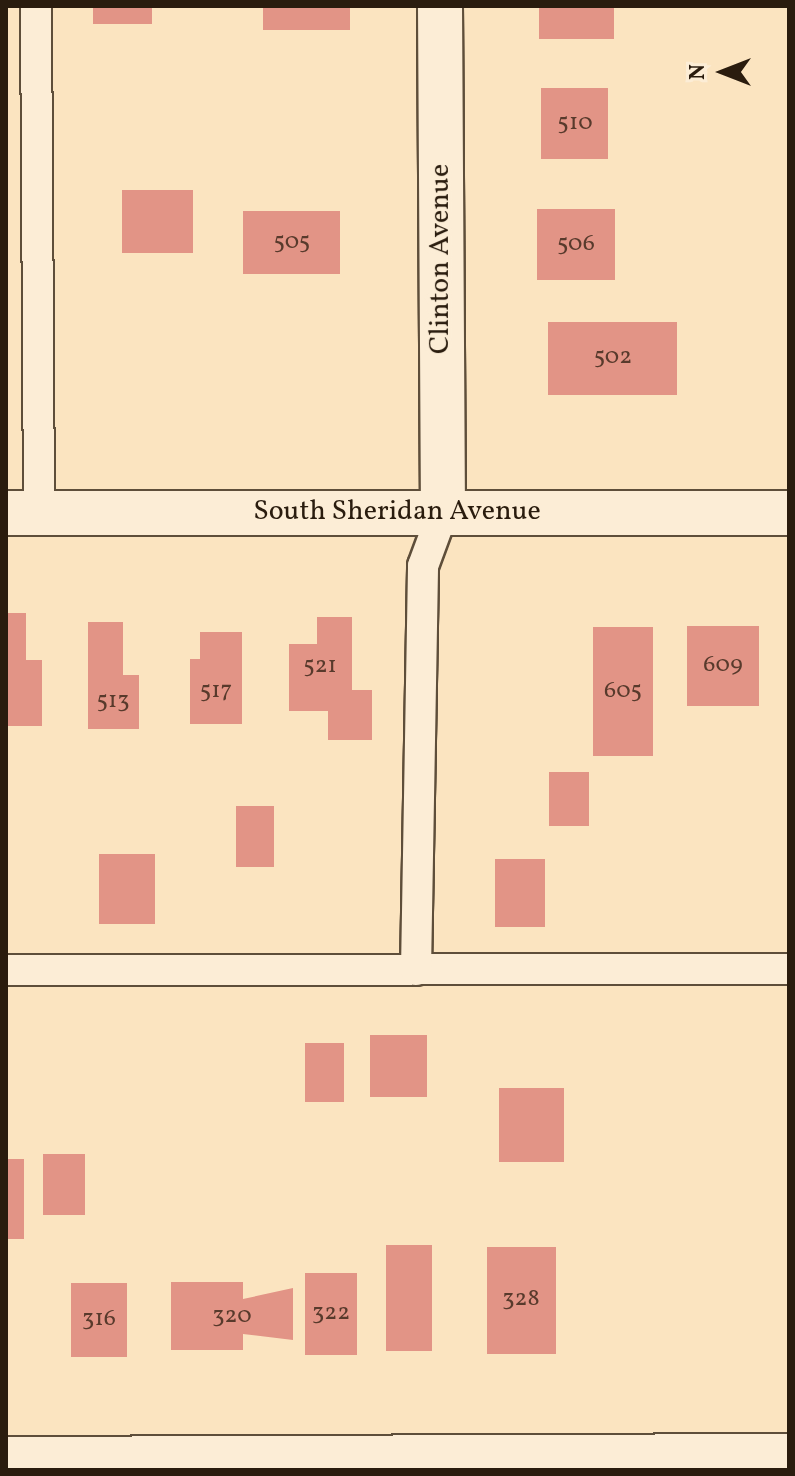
<!DOCTYPE html>
<style>
body{margin:0}
#map{position:relative;width:795px;height:1476px;overflow:hidden;background:#fbe4c0;font-family:Vollkorn,serif}
div>[style]{position:absolute}
.building>*{inset:0;background:#e29486;transform-origin:0 0}
.roads{filter:drop-shadow(2px 0 #5e4e3a) drop-shadow(-2px 0 #5e4e3a) drop-shadow(0 2px #5e4e3a) drop-shadow(0 -2px #5e4e3a)}
.service>*{height:30px;margin:-15px;padding:0 15px;transform-origin:15px;border-radius:15px;background:#fcedd6}
.minor>*{height:44px;margin:-22px;padding:0 22px;transform-origin:22px;border-radius:22px;background:#fcedd6}
.tertiary>*{height:44px;margin:-22px;padding:0 22px;transform-origin:22px;border-radius:22px;background:#fcedd6}
span{translate:-50% -50%;white-space:nowrap;text-align:center;line-height:1.15;-webkit-text-stroke:8px #fcedd6;paint-order:stroke}
.number-label{font-size:24px;color:#583a2c}
.number-label span{-webkit-text-stroke-width:0}
.street-label{font-size:28px;color:#2a1c0e}
.frame{position:absolute;inset:0;border:8px solid #2a1c0e;pointer-events:none}
.north{position:absolute;left:683px;top:32px;width:80px;height:80px;-webkit-text-stroke:6px #fcedd6;paint-order:stroke;rotate:270deg;font-size:22px;font-weight:700;line-height:32px;text-align:center;color:#2a1c0e}
.north::after{content:'';display:block;margin:auto;width:28px;height:36px;background:#2a1c0e;clip-path:polygon(50% 0,100% 100%,50% 72%,0 100%)}
</style>
<div id="map">
<div class="building">
<div style="left:93px;top:6px;width:59px;height:18px"></div>
<div style="left:263px;top:6px;width:87px;height:24px"></div>
<div style="left:539px;top:6px;width:75px;height:33px"></div>
<div style="left:541px;top:88px;width:67px;height:71px"></div>
<div style="left:122px;top:190px;width:71px;height:63px"></div>
<div style="left:537px;top:209px;width:78px;height:71px"></div>
<div style="left:243px;top:211px;width:97px;height:63px"></div>
<div style="left:548px;top:322px;width:129px;height:73px"></div>
<div style="clip-path:polygon(6px 613px,26px 613px,26px 660px,42px 660px,42px 726px,6px 726px)"></div>
<div style="clip-path:polygon(317px 617px,352px 617px,352px 690px,372px 690px,372px 740px,328px 740px,328px 711px,289px 711px,289px 644px,317px 644px)"></div>
<div style="clip-path:polygon(88px 622px,123px 622px,123px 675px,139px 675px,139px 729px,88px 729px)"></div>
<div style="left:687px;top:626px;width:72px;height:80px"></div>
<div style="left:593px;top:627px;width:60px;height:129px"></div>
<div style="clip-path:polygon(200px 632px,242px 632px,242px 724px,190px 724px,190px 659px,200px 659px)"></div>
<div style="left:549px;top:772px;width:40px;height:54px"></div>
<div style="left:236px;top:806px;width:38px;height:61px"></div>
<div style="left:99px;top:854px;width:56px;height:70px"></div>
<div style="left:495px;top:859px;width:50px;height:68px"></div>
<div style="left:370px;top:1035px;width:57px;height:62px"></div>
<div style="left:305px;top:1043px;width:39px;height:59px"></div>
<div style="left:499px;top:1088px;width:65px;height:74px"></div>
<div style="left:43px;top:1154px;width:42px;height:61px"></div>
<div style="left:6px;top:1159px;width:18px;height:80px"></div>
<div style="left:386px;top:1245px;width:46px;height:106px"></div>
<div style="left:487px;top:1247px;width:69px;height:107px"></div>
<div style="left:305px;top:1273px;width:52px;height:82px"></div>
<div style="clip-path:polygon(171px 1282px,243px 1282px,243px 1299px,293px 1288px,293px 1340px,243px 1334px,243px 1350px,171px 1350px)"></div>
<div style="left:71px;top:1283px;width:56px;height:74px"></div>
</div>
<div class="roads">
<div class="service">
<div style="left:36px;top:6px;width:507px;rotate:89.66deg"></div>
<div style="left:6px;top:970px;width:783px;rotate:-0.07deg"></div>
<div style="left:416px;top:970px;width:404px;rotate:-89deg"></div>
<div style="left:423px;top:566px;width:58px;rotate:-69.7deg"></div>
</div>
<div class="minor">
<div style="left:440px;top:6px;width:506px;rotate:89.66deg"></div>
<div style="left:6px;top:1459px;width:783px;rotate:-0.22deg"></div>
</div>
<div class="tertiary">
<div style="left:6px;top:513px;width:783px"></div>
</div>
</div>
<div class="number-label">
<span style="left:575px;top:124px">510</span>
<span style="left:292px;top:243px">505</span>
<span style="left:576px;top:245px">506</span>
<span style="left:613px;top:358px">502</span>
<span style="left:723px;top:666px">609</span>
<span style="left:320px;top:667px">521</span>
<span style="left:216px;top:692px">517</span>
<span style="left:623px;top:692px">605</span>
<span style="left:113px;top:702px">513</span>
<span style="left:521px;top:1300px">328</span>
<span style="left:331px;top:1314px">322</span>
<span style="left:232px;top:1317px">320</span>
<span style="left:99px;top:1320px">316</span>
</div>
<div class="street-label">
<span style="left:441px;top:259px;rotate:-90deg">Clinton Avenue</span>
<span style="left:397px;top:512px">South Sheridan Avenue</span>
</div>
<div class="frame"></div>
<div class="north">N</div>
</div>
